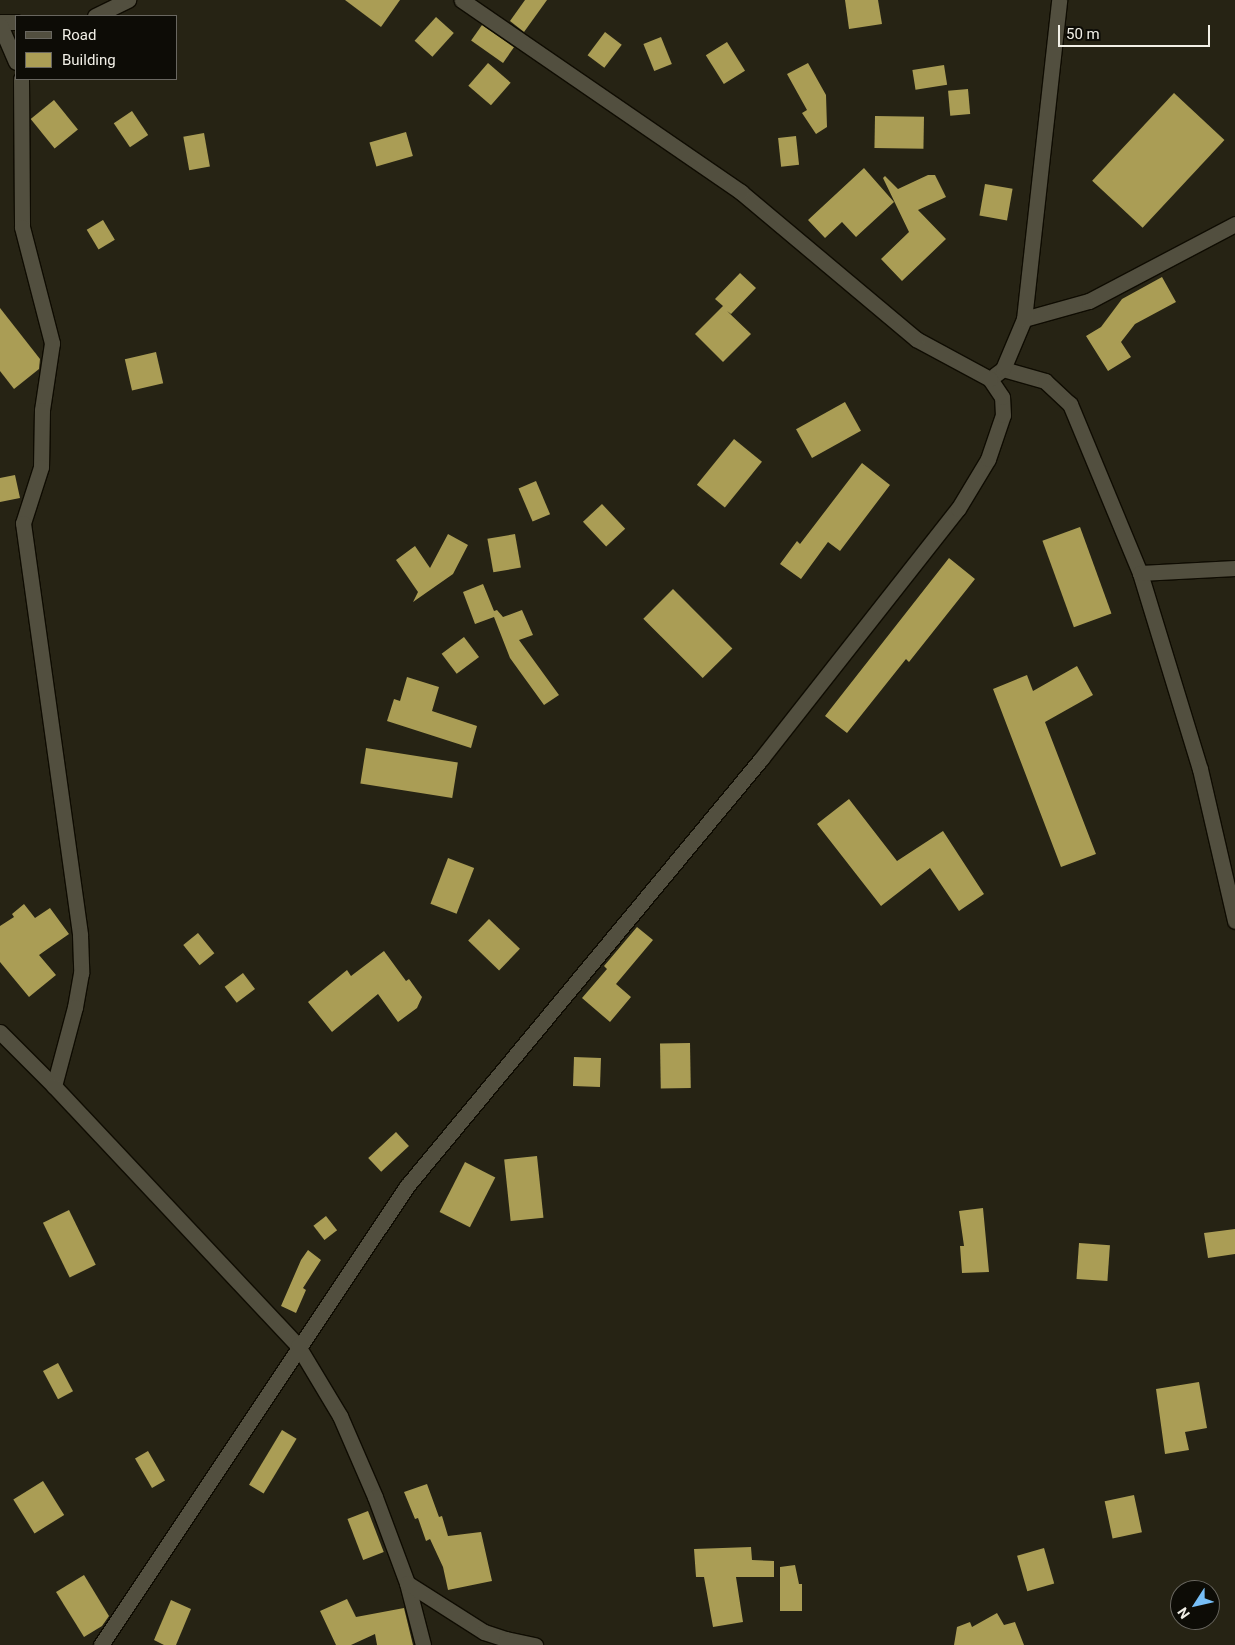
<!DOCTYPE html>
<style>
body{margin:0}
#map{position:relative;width:1235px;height:1645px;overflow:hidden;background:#262314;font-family:Roboto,sans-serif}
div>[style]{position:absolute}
.building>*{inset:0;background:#aa9d55;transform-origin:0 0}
.roads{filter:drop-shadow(1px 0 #0f0c02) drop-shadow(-1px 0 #0f0c02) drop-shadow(0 1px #0f0c02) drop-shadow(0 -1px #0f0c02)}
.minor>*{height:15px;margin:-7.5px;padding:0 7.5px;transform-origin:7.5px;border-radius:7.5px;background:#524f3f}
span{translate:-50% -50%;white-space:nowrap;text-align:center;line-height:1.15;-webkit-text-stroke:5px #0d0c06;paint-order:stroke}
.legend{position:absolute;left:15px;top:15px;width:162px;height:65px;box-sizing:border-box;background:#0d0c06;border:1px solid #696760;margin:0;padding:6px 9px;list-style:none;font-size:15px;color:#f2f0e7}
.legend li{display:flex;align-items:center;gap:10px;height:25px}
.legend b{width:25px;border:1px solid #696760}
.north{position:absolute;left:1170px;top:1580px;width:50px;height:50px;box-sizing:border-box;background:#0d0c06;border:1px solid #696760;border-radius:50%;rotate:235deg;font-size:14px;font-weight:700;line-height:20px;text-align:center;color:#f2f0e7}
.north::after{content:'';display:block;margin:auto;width:18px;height:22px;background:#77bff7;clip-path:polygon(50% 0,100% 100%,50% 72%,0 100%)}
.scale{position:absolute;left:1058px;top:25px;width:152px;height:22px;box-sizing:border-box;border:2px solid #f2f0e7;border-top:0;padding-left:6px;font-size:15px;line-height:18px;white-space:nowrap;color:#f2f0e7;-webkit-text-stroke:4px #0d0c06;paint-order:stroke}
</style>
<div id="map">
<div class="building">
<div style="clip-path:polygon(345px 0,400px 0,381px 27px)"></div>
<div style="clip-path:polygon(525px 0,547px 0,524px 32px,510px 21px)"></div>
<div style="clip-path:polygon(845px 0,878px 0,882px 24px,849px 29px)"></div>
<div style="left:436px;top:17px;width:24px;height:32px;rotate:42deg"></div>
<div style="left:482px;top:25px;width:39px;height:19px;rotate:35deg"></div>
<div style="left:605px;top:32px;width:21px;height:29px;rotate:37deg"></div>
<div style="left:661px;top:37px;width:29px;height:19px;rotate:68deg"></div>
<div style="left:727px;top:42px;width:34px;height:25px;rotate:58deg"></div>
<div style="left:488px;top:63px;width:30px;height:30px;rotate:41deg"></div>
<div style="clip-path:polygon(808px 63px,826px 95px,827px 127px,816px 134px,802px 113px,807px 110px,787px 74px)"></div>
<div style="left:944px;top:65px;width:20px;height:32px;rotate:81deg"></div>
<div style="left:968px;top:89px;width:25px;height:20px;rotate:85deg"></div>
<div style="left:1174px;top:93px;width:69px;height:120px;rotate:43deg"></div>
<div style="left:54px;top:100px;width:38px;height:30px;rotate:51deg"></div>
<div style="left:132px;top:111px;width:29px;height:22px;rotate:56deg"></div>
<div style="left:875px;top:116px;width:49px;height:32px;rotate:1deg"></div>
<div style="left:406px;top:132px;width:25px;height:38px;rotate:74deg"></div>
<div style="left:204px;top:133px;width:34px;height:21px;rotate:80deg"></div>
<div style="left:796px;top:136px;width:29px;height:18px;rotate:84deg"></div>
<div style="clip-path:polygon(864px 168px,894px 202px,856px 237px,842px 222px,825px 238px,808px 220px)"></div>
<div style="clip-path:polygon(928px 175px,935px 175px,946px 197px,918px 210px,946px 239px,902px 281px,881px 259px,909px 232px,883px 178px,885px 176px,898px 189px)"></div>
<div style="left:985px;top:184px;width:28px;height:32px;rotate:10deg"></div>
<div style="left:103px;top:220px;width:23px;height:19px;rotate:59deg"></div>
<div style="clip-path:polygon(740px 273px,756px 288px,731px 314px,727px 311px,751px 334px,723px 362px,695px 334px,723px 306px,715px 299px)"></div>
<div style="clip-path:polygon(1162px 277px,1176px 302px,1135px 324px,1121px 342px,1131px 357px,1108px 371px,1086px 336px,1101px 327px,1122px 299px)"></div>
<div style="clip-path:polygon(0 308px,40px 359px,39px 369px,14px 389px,0 371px)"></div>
<div style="left:156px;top:352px;width:32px;height:32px;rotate:77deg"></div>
<div style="left:845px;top:402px;width:33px;height:56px;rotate:61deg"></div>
<div style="left:734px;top:439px;width:36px;height:59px;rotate:39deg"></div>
<div style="clip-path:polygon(862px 463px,890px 485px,840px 551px,828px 542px,801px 579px,780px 564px,797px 541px,800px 544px)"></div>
<div style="clip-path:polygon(15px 475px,20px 498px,0 502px,0 478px)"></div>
<div style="left:536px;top:481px;width:36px;height:19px;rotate:67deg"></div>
<div style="left:602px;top:504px;width:34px;height:26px;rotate:47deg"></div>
<div style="left:1080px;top:527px;width:92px;height:40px;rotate:70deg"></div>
<div style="clip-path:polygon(448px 534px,468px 545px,453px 574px,413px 602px,418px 592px,396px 560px,415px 546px,430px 568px)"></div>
<div style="left:515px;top:534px;width:34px;height:28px;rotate:80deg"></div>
<div style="clip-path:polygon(949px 558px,975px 579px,909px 662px,906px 659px,847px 733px,825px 716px)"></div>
<div style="clip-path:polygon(483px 584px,494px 611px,497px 610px,503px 617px,522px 610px,533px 635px,519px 640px,559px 695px,544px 705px,510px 658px,494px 617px,475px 624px,463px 592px)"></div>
<div style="left:673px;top:589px;width:84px;height:42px;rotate:45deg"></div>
<div style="left:464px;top:637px;width:25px;height:28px;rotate:53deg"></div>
<div style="clip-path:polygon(1077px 666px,1093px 695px,1045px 722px,1096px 854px,1061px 867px,993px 689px,1027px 675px,1033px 691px)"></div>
<div style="clip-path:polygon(407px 677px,439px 687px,432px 711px,477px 726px,471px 748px,387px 721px,394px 699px,400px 701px)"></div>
<div style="left:366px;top:748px;width:93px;height:36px;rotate:9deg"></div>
<div style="clip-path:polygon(849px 799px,897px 861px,943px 831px,984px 894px,959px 911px,930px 868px,881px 906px,817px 824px)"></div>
<div style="left:448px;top:858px;width:28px;height:49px;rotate:21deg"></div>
<div style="clip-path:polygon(24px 904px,35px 918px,50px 908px,69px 934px,39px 955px,56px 975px,29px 997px,0 962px,0 926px,14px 917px,12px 914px)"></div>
<div style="left:489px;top:919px;width:43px;height:30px;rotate:44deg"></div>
<div style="clip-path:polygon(637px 927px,653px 940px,616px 984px,631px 997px,610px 1022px,582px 998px,607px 969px,604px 966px)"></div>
<div style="left:198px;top:933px;width:26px;height:19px;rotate:51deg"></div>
<div style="clip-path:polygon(384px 951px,406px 981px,409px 979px,422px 997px,417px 1008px,398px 1022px,378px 994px,332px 1032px,308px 1002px,347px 970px,351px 976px)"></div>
<div style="left:243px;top:973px;width:20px;height:23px;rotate:53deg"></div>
<div style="left:690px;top:1043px;width:45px;height:30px;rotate:89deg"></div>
<div style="left:574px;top:1057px;width:27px;height:29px;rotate:2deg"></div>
<div style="left:396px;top:1132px;width:19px;height:38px;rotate:47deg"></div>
<div style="left:537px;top:1156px;width:62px;height:33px;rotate:84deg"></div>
<div style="left:465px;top:1162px;width:34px;height:56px;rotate:27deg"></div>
<div style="clip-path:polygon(983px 1208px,989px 1272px,962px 1273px,960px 1246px,964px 1246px,959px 1211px)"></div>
<div style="left:69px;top:1210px;width:61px;height:29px;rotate:64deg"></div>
<div style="left:326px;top:1216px;width:18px;height:16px;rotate:52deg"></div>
<div style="clip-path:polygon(1235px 1229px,1235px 1254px,1208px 1258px,1204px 1233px)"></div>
<div style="left:1079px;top:1243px;width:31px;height:36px;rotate:4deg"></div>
<div style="clip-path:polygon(308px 1250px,321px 1260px,303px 1288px,306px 1290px,296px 1313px,281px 1306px,301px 1260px)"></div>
<div style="left:58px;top:1363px;width:32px;height:17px;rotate:62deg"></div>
<div style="clip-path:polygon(1199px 1382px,1207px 1428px,1185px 1432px,1189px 1450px,1165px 1454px,1156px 1389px)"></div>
<div style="left:282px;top:1430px;width:17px;height:64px;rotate:31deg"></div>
<div style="left:148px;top:1451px;width:34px;height:15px;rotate:60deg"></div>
<div style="left:43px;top:1481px;width:40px;height:35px;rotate:58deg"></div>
<div style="clip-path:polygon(427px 1484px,439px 1517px,442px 1516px,448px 1536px,481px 1532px,492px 1581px,448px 1590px,443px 1567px,430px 1539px,426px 1541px,418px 1518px,415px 1519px,404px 1492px)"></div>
<div style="left:1134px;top:1495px;width:38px;height:30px;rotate:78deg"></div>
<div style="left:368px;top:1511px;width:44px;height:22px;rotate:69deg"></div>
<div style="clip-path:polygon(751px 1547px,752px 1560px,774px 1561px,774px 1577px,736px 1577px,743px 1622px,713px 1627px,704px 1577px,696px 1577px,694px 1549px)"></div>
<div style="left:1044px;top:1548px;width:37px;height:28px;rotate:74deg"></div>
<div style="clip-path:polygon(795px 1565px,799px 1584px,802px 1584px,802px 1611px,780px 1611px,780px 1567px)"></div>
<div style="clip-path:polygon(84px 1575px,109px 1616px,102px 1626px,84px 1637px,56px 1592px)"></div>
<div style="clip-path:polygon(347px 1599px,356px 1617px,404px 1608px,413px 1645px,377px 1645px,375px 1634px,351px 1645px,336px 1645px,320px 1611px)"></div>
<div style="clip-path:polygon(171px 1600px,191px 1609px,176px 1645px,164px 1645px,154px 1640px)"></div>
<div style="clip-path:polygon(997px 1613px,1004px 1625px,1015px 1622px,1024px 1645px,954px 1645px,957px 1627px,970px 1622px,972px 1627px)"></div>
</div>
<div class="roads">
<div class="minor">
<div style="left:95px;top:16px;width:37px;rotate:-26deg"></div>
<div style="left:0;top:22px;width:16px"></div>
<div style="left:0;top:25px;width:40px;rotate:66.6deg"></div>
<div style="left:21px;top:79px;width:148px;rotate:89.6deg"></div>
<div style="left:22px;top:227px;width:120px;rotate:75.5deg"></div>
<div style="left:52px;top:343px;width:68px;rotate:98.5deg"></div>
<div style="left:42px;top:410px;width:57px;rotate:91deg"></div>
<div style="left:41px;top:467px;width:59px;rotate:107.8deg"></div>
<div style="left:23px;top:523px;width:416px;rotate:82.1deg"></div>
<div style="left:80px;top:935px;width:38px;rotate:88deg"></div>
<div style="left:81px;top:973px;width:35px;rotate:100deg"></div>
<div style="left:75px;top:1007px;width:82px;rotate:104.9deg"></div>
<div style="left:1024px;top:319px;width:67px;rotate:-15.5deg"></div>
<div style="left:1089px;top:301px;width:165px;rotate:-27.8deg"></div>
<div style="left:1003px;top:369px;width:44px;rotate:15.9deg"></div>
<div style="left:1045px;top:381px;width:34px;rotate:43deg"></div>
<div style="left:1070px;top:404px;width:183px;rotate:67.5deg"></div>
<div style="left:1140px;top:573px;width:205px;rotate:73deg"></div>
<div style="left:1200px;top:769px;width:156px;rotate:77deg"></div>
<div style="left:995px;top:375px;width:10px;rotate:-37deg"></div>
<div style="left:1003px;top:369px;width:54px;rotate:-67.2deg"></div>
<div style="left:1024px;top:319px;width:321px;rotate:-83.7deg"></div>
<div style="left:1140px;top:573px;width:95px;rotate:-3deg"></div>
<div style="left:0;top:1032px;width:76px;rotate:45deg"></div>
<div style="left:54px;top:1086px;width:357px;rotate:46.8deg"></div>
<div style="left:298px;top:1346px;width:82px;rotate:59deg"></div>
<div style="left:340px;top:1416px;width:88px;rotate:66.6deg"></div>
<div style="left:375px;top:1497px;width:92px;rotate:69.6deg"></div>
<div style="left:407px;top:1583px;width:64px;rotate:75.5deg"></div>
<div style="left:407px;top:1583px;width:91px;rotate:32.5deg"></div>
<div style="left:484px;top:1632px;width:23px;rotate:18deg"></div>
<div style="left:506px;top:1639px;width:30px;rotate:12deg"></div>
<div style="left:101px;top:1645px;width:552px;rotate:-56.31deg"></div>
<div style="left:407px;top:1186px;width:555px;rotate:-50.34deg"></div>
<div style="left:761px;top:759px;width:318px;rotate:-51.8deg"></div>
<div style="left:958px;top:509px;width:58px;rotate:-59deg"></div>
<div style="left:988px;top:459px;width:46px;rotate:-71.2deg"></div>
<div style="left:1003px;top:415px;width:18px;rotate:-93deg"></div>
<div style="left:1002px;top:397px;width:22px;rotate:-124deg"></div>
<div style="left:990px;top:379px;width:84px;rotate:-151.6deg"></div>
<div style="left:916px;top:339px;width:229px;rotate:-140deg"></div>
<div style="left:741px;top:192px;width:339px;rotate:-145.5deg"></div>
</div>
</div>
<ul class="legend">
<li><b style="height:6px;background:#524f3f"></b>Road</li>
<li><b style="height:14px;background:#aa9d55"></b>Building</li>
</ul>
<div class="north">N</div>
<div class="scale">50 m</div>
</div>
